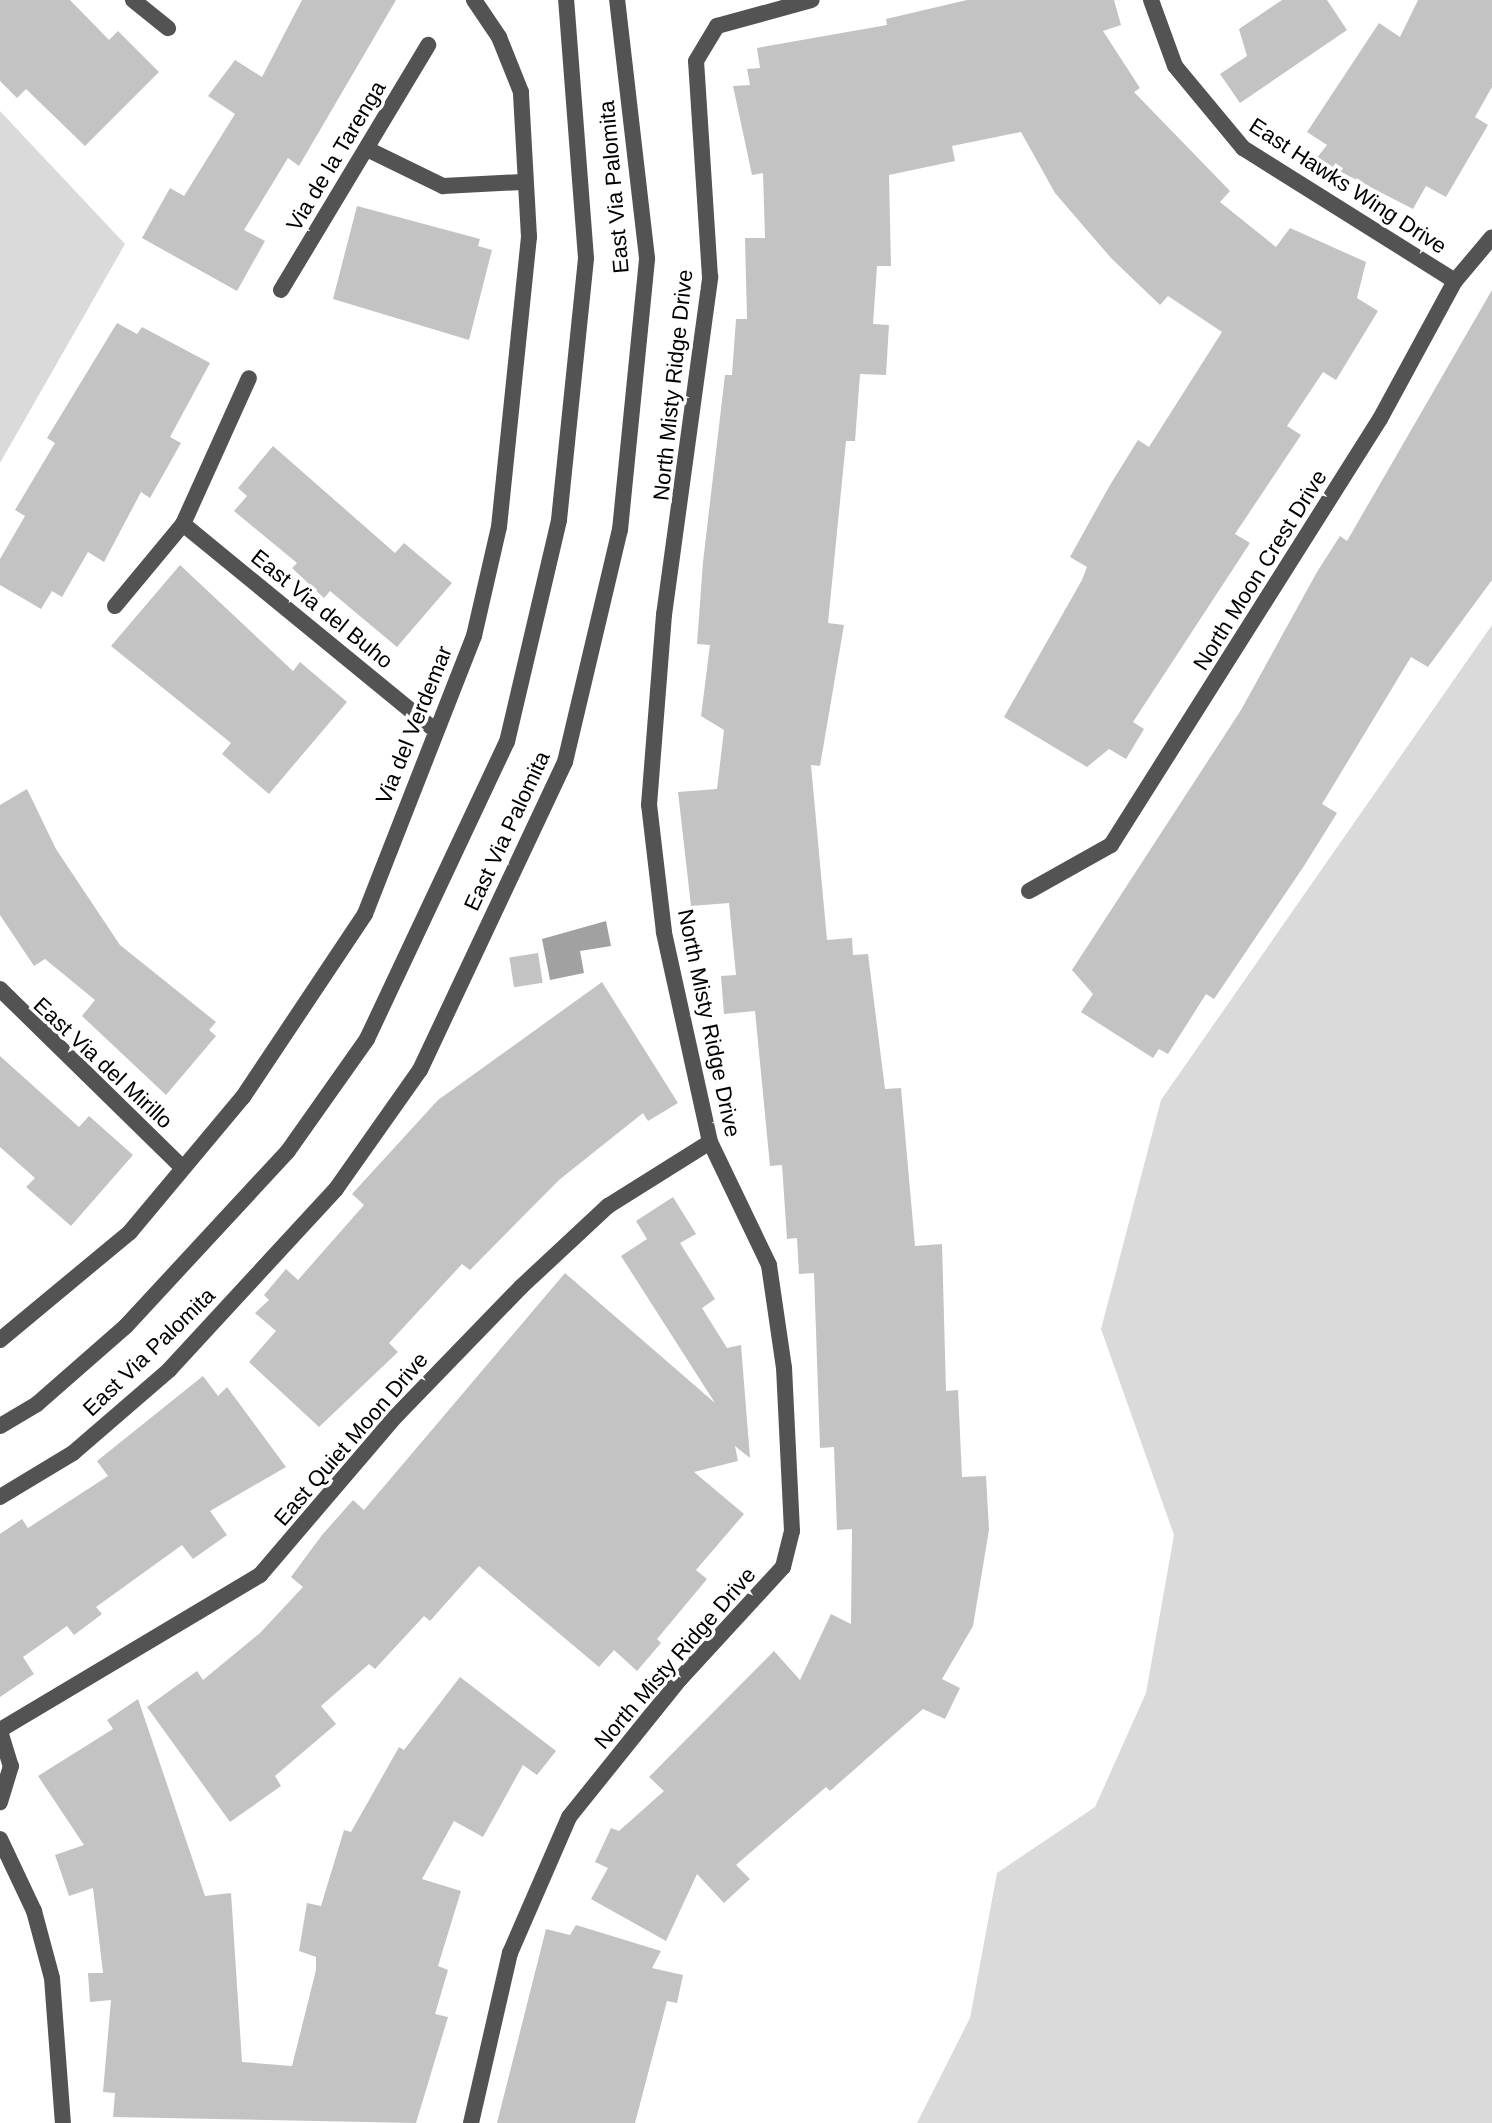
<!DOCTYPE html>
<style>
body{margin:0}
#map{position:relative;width:1492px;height:2123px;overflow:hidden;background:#fff;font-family:Arial,sans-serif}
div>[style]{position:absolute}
.green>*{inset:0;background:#dadada}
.water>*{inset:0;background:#a1a1a1}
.building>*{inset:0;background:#c3c3c3;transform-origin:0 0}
.street>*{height:16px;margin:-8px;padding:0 8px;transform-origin:8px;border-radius:8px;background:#535353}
span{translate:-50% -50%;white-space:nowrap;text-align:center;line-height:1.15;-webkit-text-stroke:7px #fff;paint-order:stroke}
.street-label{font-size:22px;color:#000}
</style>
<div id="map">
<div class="green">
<div style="clip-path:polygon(0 111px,125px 244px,0 463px)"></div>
<div style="clip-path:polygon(1492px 625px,1492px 2123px,917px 2123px,970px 2018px,997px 1873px,1095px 1807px,1146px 1693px,1174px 1535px,1101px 1329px,1161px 1100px)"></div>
</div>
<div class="water">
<div style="clip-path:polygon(606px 921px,611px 946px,580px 951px,584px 973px,550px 980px,542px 939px)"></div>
</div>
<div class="building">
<div style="clip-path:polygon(0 0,70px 0,109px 40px,118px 31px,159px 72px,85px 146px,26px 89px,17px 98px,0 81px)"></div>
<div style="clip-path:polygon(302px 0,396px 0,299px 166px,288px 158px,244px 230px,265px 241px,237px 291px,142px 238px,170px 188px,184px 196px,235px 114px,208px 96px,235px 60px,262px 77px)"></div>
<div style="clip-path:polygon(967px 0,1114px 0,1121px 25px,1103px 31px,1140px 88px,1134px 92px,1230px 191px,1220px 202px,1276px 247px,1290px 228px,1366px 262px,1357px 298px,1378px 311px,1336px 380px,1323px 372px,1287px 426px,1301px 435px,1235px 534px,1250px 543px,1133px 722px,1144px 729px,1126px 759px,1109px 749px,1087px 767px,1004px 717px,1082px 580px,1087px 567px,1070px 557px,1110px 485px,1138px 440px,1149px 447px,1222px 332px,1168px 296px,1160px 305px,1111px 258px,1055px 193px,1021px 132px,952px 146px,955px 161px,889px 175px,891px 266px,877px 266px,873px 324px,889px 325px,886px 375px,860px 374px,855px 441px,846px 441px,828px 623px,844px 625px,820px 766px,811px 765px,827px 940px,852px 938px,853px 955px,868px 954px,885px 1089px,901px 1088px,915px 1246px,942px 1244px,946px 1391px,958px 1390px,962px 1477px,986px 1476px,989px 1530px,973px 1626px,942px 1679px,960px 1688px,945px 1719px,923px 1709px,830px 1791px,826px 1787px,736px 1865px,750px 1879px,724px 1903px,697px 1874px,666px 1941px,591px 1899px,608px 1868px,595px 1862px,611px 1828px,619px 1831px,664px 1791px,649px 1777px,774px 1651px,800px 1680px,831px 1614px,851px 1624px,852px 1529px,837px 1530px,834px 1447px,820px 1448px,814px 1273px,799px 1274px,797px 1238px,787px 1239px,782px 1165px,770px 1166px,755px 1011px,724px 1014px,721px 976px,736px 975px,729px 903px,691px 906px,678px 792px,717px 789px,724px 730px,701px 716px,710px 645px,697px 644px,703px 562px,725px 375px,732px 375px,736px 319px,747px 319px,745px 238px,765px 238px,763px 173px,752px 175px,733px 86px,750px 85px,747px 69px,760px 68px,757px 48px,887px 25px,886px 19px)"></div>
<div style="clip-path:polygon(1282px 0,1327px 0,1347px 30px,1240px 103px,1220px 74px,1247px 56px,1239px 29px)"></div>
<div style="clip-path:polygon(1418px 0,1492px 0,1492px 87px,1475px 117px,1488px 125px,1446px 197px,1426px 186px,1413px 209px,1316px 159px,1327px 145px,1307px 132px,1379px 23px,1400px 37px)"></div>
<div style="clip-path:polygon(357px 206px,480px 239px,478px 246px,492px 250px,469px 340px,333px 299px)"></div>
<div style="clip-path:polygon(1492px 290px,1492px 580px,1428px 667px,1411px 657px,1322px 804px,1337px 813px,1304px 866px,1214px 999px,1206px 994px,1168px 1054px,1159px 1049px,1153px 1058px,1081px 1012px,1093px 994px,1072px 970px,1241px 710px,1317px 572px,1340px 536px,1347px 541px)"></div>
<div style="clip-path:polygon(117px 323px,137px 334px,142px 327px,210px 363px,170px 437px,181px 443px,150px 498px,141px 492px,104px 562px,88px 552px,62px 597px,52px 591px,41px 609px,0 585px,0 559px,25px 516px,15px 510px,55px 443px,47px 438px)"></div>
<div style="clip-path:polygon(273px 446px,395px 553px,404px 543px,452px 583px,397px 647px,330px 591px,324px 598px,292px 568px,297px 563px,234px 511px,247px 496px,238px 488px)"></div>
<div style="clip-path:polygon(180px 565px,293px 671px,300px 662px,347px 702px,269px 794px,222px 754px,231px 743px,111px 646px)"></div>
<div style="clip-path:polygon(27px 789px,56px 849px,120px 945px,216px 1022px,209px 1030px,216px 1036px,166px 1095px,82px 1016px,95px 1000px,45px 959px,34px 966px,0 915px,0 805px)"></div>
<div style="left:538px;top:953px;width:30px;height:29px;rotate:81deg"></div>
<div style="clip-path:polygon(602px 982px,678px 1103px,648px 1121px,643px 1113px,559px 1180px,470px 1270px,462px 1264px,389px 1343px,398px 1352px,319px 1427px,249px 1362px,276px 1331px,255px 1313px,269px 1300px,264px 1295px,286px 1269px,298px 1280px,364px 1205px,352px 1194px,438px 1100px)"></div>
<div style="clip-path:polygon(0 1056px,79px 1127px,89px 1116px,133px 1155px,71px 1226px,26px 1187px,35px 1178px,0 1147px)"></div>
<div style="clip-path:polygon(673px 1197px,696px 1234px,680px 1243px,715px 1299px,702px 1308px,727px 1348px,741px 1345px,750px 1458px,735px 1446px,738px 1461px,694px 1472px,744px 1514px,696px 1570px,707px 1579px,657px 1639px,661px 1643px,637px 1671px,614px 1650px,599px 1667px,479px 1566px,430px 1621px,424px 1616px,375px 1669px,369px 1664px,321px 1706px,336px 1724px,275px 1776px,281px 1786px,230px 1822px,147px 1707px,197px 1671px,203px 1680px,260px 1633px,303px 1587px,291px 1577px,322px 1535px,353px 1500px,364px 1510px,565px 1273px,715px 1403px,621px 1256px,647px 1239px,636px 1221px)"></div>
<div style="clip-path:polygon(203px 1376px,218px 1396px,227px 1387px,286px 1467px,210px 1511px,227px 1535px,193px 1559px,182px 1545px,96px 1607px,102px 1614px,74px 1635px,67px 1626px,23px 1657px,34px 1674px,0 1697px,0 1534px,22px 1519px,28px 1528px,108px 1476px,97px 1461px)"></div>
<div style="clip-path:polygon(460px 1677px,556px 1751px,537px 1775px,523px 1765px,483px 1837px,454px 1821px,422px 1879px,461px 1891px,438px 1966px,448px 1970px,435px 2014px,448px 2017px,416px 2123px,113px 2117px,115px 2093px,103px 2092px,111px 2000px,90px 2002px,88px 1973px,103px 1973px,93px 1888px,69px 1896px,55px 1855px,84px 1845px,38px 1776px,113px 1729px,107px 1720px,138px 1699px,205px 1896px,231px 1893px,242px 2062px,292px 2066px,316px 1970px,316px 1957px,299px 1951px,307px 1903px,321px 1906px,344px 1830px,351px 1832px,399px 1747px,404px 1750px)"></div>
<div style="clip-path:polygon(576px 1925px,661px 1951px,652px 1968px,683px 1975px,677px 2003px,667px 2001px,635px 2123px,497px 2123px,546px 1929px,570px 1935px)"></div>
</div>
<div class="street">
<div style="left:133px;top:0;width:45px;rotate:38.7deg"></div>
<div style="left:1151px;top:0;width:70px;rotate:70deg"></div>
<div style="left:1175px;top:66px;width:107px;rotate:50.3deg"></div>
<div style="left:1243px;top:148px;width:250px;rotate:32.1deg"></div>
<div style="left:367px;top:149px;width:85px;rotate:26deg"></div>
<div style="left:443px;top:186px;width:79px;rotate:-2.9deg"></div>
<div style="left:281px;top:290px;width:286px;rotate:-59deg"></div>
<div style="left:183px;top:524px;width:322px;rotate:39.3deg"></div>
<div style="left:115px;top:606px;width:107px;rotate:-50.3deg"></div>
<div style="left:183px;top:524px;width:160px;rotate:-65.7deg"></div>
<div style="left:1029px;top:891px;width:94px;rotate:-29.3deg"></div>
<div style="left:1111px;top:845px;width:504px;rotate:-57.73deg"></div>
<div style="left:1380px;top:419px;width:157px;rotate:-61.5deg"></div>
<div style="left:1455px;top:281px;width:57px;rotate:-49.9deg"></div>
<div style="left:0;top:989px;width:253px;rotate:44.4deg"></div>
<div style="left:0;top:1340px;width:169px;rotate:-39.7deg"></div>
<div style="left:130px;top:1232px;width:176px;rotate:-50.1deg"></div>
<div style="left:243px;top:1097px;width:220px;rotate:-56.3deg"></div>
<div style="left:365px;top:914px;width:299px;rotate:-68.6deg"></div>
<div style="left:474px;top:636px;width:112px;rotate:-77.1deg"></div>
<div style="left:499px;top:527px;width:292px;rotate:-84.1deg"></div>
<div style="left:529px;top:237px;width:145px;rotate:-93.2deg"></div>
<div style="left:521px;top:92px;width:59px;rotate:-111.8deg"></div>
<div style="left:499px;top:37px;width:45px;rotate:-124deg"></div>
<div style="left:0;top:1426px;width:43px;rotate:-30.7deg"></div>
<div style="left:37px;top:1404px;width:118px;rotate:-41.2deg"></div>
<div style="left:126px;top:1326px;width:238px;rotate:-47.2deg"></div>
<div style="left:288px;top:1151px;width:137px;rotate:-54.8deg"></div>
<div style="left:367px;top:1039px;width:328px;rotate:-64.8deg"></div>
<div style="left:507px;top:742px;width:228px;rotate:-76.8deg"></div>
<div style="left:559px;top:520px;width:263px;rotate:-84.1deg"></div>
<div style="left:586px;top:258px;width:259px;rotate:-94.4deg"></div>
<div style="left:0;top:1497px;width:85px;rotate:-31.1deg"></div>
<div style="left:73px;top:1453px;width:127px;rotate:-40.8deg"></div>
<div style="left:169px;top:1370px;width:246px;rotate:-47.3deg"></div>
<div style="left:336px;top:1189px;width:146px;rotate:-54.8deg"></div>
<div style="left:420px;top:1070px;width:340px;rotate:-64.8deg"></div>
<div style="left:565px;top:762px;width:238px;rotate:-76.7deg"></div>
<div style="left:620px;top:530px;width:273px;rotate:-84.3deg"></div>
<div style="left:647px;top:258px;width:260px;rotate:-96.6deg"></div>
<div style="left:0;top:1730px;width:303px;rotate:-30.8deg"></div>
<div style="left:260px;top:1575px;width:209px;rotate:-49.5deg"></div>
<div style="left:396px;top:1416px;width:180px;rotate:-45.9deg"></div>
<div style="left:521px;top:1287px;width:119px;rotate:-43deg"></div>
<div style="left:608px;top:1206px;width:120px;rotate:-32.1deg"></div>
<div style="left:0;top:1731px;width:37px;rotate:73deg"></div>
<div style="left:11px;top:1766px;width:38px;rotate:107deg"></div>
<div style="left:0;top:1839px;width:80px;rotate:64.7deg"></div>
<div style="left:34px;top:1911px;width:69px;rotate:75deg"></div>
<div style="left:52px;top:1978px;width:145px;rotate:85.7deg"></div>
<div style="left:471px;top:2123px;width:174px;rotate:-77.1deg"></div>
<div style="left:510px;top:1953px;width:148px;rotate:-66.5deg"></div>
<div style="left:569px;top:1817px;width:177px;rotate:-51.2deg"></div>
<div style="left:680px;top:1679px;width:152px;rotate:-47.4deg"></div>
<div style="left:783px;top:1567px;width:37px;rotate:-76deg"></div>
<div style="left:792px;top:1531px;width:163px;rotate:-92.8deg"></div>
<div style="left:784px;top:1368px;width:104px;rotate:-98.3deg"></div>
<div style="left:769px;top:1265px;width:136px;rotate:-115.6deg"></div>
<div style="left:710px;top:1142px;width:215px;rotate:-102.4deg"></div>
<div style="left:664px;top:932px;width:128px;rotate:-96.7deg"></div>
<div style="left:649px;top:805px;width:191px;rotate:-85.5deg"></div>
<div style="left:664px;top:615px;width:341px;rotate:-82.2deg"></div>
<div style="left:710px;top:277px;width:216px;rotate:-93.7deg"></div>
<div style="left:696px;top:61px;width:41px;rotate:-59deg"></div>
<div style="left:717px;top:26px;width:98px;rotate:-15.3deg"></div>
</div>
<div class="street-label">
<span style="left:336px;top:156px;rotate:-59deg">Via de la Tarenga</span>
<span style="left:1348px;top:186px;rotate:33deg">East Hawks Wing Drive</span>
<span style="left:614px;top:187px;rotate:-95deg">East Via Palomita</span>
<span style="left:673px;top:385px;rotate:-84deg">North Misty Ridge Drive</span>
<span style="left:1260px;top:570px;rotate:-58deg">North Moon Crest Drive</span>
<span style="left:322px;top:609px;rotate:39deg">East Via del Buho</span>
<span style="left:414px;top:725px;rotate:-68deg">Via del Verdemar</span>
<span style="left:507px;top:831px;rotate:-65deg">East Via Palomita</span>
<span style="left:709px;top:1023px;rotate:78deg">North Misty Ridge Drive</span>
<span style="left:103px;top:1063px;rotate:43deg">East Via del Mirillo</span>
<span style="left:149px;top:1352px;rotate:-44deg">East Via Palomita</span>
<span style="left:351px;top:1439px;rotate:-49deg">East Quiet Moon Drive</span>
<span style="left:675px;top:1658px;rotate:-49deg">North Misty Ridge Drive</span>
</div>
</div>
